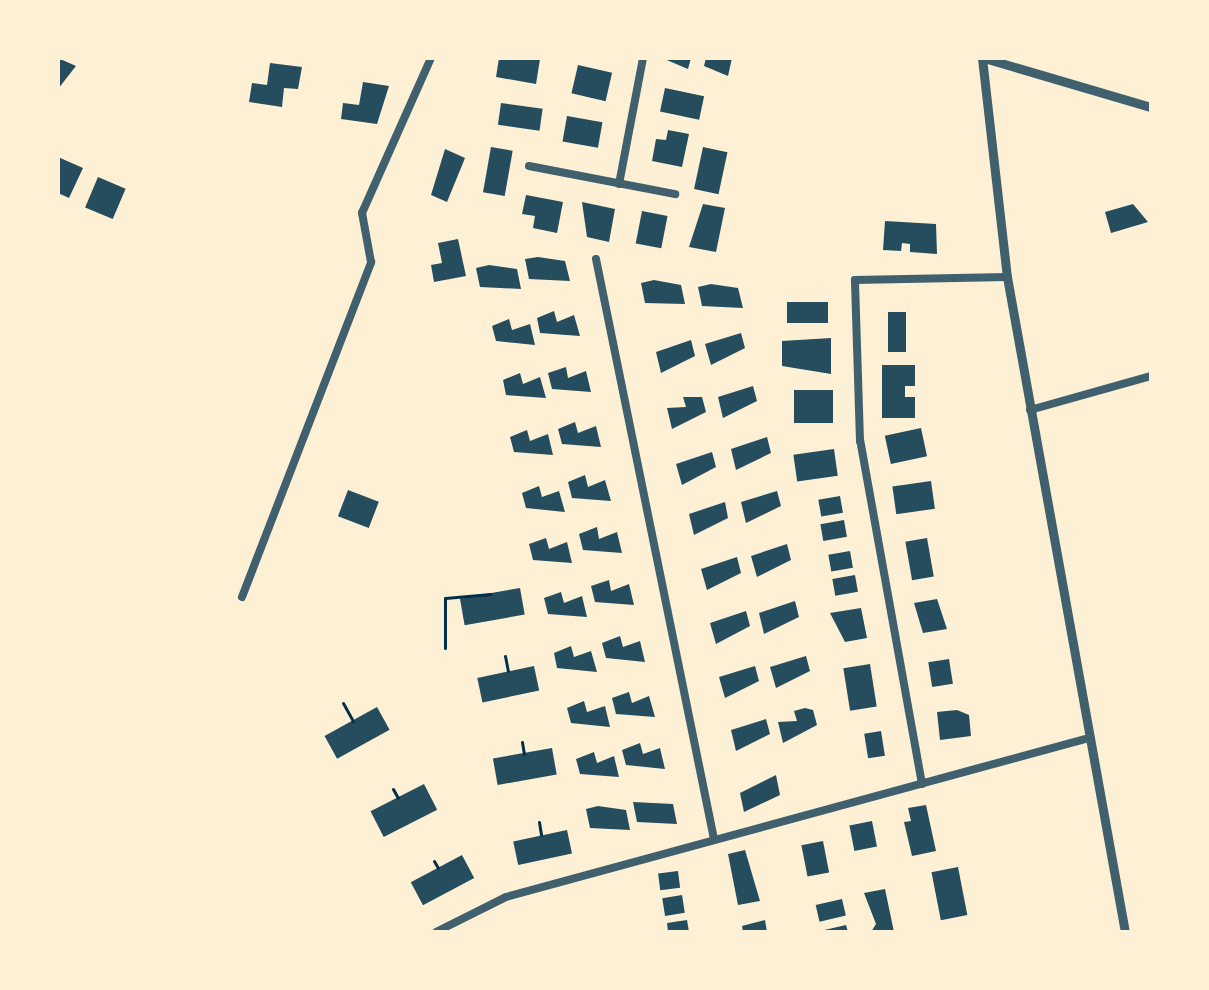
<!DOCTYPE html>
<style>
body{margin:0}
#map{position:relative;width:1209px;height:990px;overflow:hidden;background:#fdf0d5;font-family:"Titillium Web",sans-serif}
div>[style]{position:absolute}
.building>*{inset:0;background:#264d5e;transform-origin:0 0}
.path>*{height:3px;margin:-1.5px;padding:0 1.5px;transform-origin:1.5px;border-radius:1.5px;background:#003049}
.minor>*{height:8px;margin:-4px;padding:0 4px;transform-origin:4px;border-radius:4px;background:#3f606c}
.tertiary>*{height:9px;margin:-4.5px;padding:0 4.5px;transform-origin:4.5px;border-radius:4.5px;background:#3f606c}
span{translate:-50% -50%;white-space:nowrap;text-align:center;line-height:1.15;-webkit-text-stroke:8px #fdf0d5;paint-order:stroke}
.frame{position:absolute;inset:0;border:60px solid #fdf0d5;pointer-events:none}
</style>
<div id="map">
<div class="building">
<div style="clip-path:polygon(58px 58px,76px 66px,58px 89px)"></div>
<div style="clip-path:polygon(499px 58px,540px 59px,536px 84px,496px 77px)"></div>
<div style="clip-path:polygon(662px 58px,691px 58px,688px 69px)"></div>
<div style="clip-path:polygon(706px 58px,732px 58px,728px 76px,704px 66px)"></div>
<div style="clip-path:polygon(270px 63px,302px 67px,298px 89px,284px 88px,282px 107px,249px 102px,252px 83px,267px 85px)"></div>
<div style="left:578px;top:65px;width:35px;height:29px;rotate:13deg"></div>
<div style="clip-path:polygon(363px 82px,389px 86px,377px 124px,341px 119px,343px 103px,359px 105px)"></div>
<div style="left:665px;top:88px;width:40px;height:24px;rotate:12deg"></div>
<div style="left:501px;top:103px;width:42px;height:22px;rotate:8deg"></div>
<div style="left:567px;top:116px;width:36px;height:26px;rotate:10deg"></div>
<div style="clip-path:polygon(668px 130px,689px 134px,682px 167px,652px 161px,656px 139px,666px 140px)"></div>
<div style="left:491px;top:147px;width:22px;height:46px;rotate:10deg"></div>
<div style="left:703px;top:147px;width:25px;height:43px;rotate:12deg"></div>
<div style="clip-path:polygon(445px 149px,465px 158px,447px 202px,431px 195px)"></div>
<div style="clip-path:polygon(58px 157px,83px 168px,69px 198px,58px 193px)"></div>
<div style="left:98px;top:177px;width:30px;height:33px;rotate:23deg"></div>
<div style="clip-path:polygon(526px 195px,563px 202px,557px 233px,533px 228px,535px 216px,522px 214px)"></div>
<div style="clip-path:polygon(582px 202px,615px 209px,609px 242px,587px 237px)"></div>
<div style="clip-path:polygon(703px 204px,725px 208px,716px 252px,689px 247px)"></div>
<div style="clip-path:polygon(1133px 204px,1148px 222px,1111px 233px,1105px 212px)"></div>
<div style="left:642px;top:211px;width:26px;height:33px;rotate:11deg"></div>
<div style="clip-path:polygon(885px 221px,936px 224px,937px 254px,910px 252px,910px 244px,902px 243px,901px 251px,883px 250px)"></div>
<div style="clip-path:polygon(458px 239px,466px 276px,434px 282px,431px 265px,442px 263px,438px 243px)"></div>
<div style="clip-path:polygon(538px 257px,565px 261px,570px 281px,529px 279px,525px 259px)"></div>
<div style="clip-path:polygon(489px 265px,517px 269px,521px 289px,480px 287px,476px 268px)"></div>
<div style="clip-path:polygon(654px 280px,681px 285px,685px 304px,645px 303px,641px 283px)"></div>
<div style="clip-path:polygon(711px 284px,738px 288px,743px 308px,702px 306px,698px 287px)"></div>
<div style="left:828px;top:302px;width:21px;height:41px;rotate:90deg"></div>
<div style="clip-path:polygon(554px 311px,557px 322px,574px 315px,580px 336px,540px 333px,537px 318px)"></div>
<div style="left:906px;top:312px;width:40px;height:18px;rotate:90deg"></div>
<div style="clip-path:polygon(509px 319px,512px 330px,530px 324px,535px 345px,496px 341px,492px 326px)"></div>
<div style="clip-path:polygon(741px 333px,745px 348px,711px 365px,705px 344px)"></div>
<div style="clip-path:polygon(831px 338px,831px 374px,782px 366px,782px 341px)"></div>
<div style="clip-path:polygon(691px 340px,695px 356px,661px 373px,656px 352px)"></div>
<div style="clip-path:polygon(882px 365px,915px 365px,915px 386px,905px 386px,905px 397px,915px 397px,915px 418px,882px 418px)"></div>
<div style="clip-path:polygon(566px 367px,568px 378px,586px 371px,591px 392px,552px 389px,548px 373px)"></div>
<div style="clip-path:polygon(520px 373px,523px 384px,540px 377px,546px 398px,506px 395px,503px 380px)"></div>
<div style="clip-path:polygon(753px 386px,757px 401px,723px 418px,718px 397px)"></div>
<div style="left:794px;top:390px;width:39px;height:33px"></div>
<div style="clip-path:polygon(683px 397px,702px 397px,706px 412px,672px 429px,667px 408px,686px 407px)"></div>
<div style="clip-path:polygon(575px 422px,578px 433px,596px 426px,601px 447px,562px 444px,558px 429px)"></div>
<div style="left:921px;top:428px;width:29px;height:37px;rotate:78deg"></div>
<div style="clip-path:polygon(527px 430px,530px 441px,548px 434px,553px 455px,514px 452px,510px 437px)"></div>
<div style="clip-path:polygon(767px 437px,771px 453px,736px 470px,731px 449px)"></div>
<div style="left:834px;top:449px;width:27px;height:41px;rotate:82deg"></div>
<div style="clip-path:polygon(712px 452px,716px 467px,682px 485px,676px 464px)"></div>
<div style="clip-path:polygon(585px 475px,588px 487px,605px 480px,611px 501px,572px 498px,568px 482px)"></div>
<div style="left:931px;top:481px;width:28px;height:39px;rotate:82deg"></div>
<div style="clip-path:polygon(539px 486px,542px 497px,559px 491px,565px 512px,526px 508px,522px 493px)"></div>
<div style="left:348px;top:490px;width:33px;height:28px;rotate:21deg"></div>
<div style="clip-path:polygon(777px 491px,781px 506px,746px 523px,741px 502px)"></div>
<div style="left:840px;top:496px;width:17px;height:22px;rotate:80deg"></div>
<div style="clip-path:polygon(725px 502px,728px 518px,694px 535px,689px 514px)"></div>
<div style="left:844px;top:520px;width:17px;height:24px;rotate:80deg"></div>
<div style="clip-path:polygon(597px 527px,599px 539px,617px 532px,622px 553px,583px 550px,579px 534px)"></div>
<div style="clip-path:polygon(546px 538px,549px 549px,567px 542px,572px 563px,533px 560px,529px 544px)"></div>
<div style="left:927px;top:538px;width:39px;height:22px;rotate:80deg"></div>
<div style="clip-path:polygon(787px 544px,791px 560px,757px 577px,751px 556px)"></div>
<div style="left:850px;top:551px;width:17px;height:22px;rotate:80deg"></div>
<div style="clip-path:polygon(737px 557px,741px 573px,707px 590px,701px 569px)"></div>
<div style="left:855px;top:575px;width:17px;height:23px;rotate:80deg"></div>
<div style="clip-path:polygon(609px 580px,611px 591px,629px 584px,634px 605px,595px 602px,591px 586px)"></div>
<div style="left:520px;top:588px;width:27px;height:61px;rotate:80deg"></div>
<div style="clip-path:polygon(561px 592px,564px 603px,582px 596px,587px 617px,548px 614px,544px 598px)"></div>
<div style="clip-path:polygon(937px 599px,947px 629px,923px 633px,914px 603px)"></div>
<div style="clip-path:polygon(795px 601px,799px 617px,764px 634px,759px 613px)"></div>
<div style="clip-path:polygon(861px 608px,867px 638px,845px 642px,830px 613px)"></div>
<div style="clip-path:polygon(746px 611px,750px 626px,716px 644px,710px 623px)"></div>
<div style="clip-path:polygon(620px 636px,623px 647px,640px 641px,645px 662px,606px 658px,602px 643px)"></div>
<div style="clip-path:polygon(571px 646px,574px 657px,591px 651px,597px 672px,557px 668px,554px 653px)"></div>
<div style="clip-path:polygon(806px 656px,810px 671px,776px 688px,770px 667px)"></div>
<div style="left:949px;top:659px;width:25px;height:21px;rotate:81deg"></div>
<div style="left:870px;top:664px;width:43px;height:27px;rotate:81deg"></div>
<div style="left:534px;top:666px;width:25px;height:58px;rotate:78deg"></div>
<div style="clip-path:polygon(755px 666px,759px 681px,725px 698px,719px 677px)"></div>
<div style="clip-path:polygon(629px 692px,632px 703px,649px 696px,655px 717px,616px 714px,612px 698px)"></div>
<div style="clip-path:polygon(584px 701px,587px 712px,605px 706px,610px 727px,571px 723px,567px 708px)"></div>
<div style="left:377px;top:707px;width:26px;height:60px;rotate:61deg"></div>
<div style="clip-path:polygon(805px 708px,813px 710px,817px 725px,783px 743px,778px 722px,797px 721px,794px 711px)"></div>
<div style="clip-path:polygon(957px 710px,969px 715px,971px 736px,940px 740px,937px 712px)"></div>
<div style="clip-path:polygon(766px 719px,770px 734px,736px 751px,731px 730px)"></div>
<div style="left:881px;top:731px;width:25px;height:17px;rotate:81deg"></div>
<div style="clip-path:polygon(640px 743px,643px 754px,660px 748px,665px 769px,626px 765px,622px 750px)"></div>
<div style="left:552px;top:748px;width:27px;height:60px;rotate:80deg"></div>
<div style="clip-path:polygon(594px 752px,597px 763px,614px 756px,619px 777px,580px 774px,576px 759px)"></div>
<div style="clip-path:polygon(776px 775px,780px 795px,744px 812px,740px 793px)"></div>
<div style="left:424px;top:784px;width:29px;height:60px;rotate:63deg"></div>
<div style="clip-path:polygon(633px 802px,673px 804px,677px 824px,637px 822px)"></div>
<div style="clip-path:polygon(926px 805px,936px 851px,912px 856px,904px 822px,911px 821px,908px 808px)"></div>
<div style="clip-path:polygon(598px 806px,626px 810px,630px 830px,590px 828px,586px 809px)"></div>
<div style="left:872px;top:821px;width:26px;height:23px;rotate:79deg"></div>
<div style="left:567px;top:830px;width:24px;height:55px;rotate:78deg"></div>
<div style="left:823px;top:841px;width:32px;height:22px;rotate:79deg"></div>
<div style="clip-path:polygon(745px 850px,760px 901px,738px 905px,728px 854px)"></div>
<div style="left:462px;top:855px;width:26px;height:58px;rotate:62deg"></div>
<div style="left:958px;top:867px;width:49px;height:27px;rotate:79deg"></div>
<div style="left:678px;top:871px;width:17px;height:20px;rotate:83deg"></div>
<div style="clip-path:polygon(885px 889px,894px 932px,871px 932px,876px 924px,864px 893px)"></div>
<div style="left:682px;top:895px;width:18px;height:20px;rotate:81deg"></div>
<div style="left:842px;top:899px;width:17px;height:27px;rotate:77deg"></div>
<div style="clip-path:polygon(687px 920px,689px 932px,668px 932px,667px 923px)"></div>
<div style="clip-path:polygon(765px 920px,767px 932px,743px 932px,742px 926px)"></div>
<div style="clip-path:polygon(846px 925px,848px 932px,820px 932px,820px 931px)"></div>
</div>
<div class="path">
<div style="left:445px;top:648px;width:50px;rotate:-90deg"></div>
<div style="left:445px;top:598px;width:46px;rotate:-5deg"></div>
<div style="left:505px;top:656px;width:15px;rotate:79deg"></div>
<div style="left:343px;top:703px;width:21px;rotate:61deg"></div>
<div style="left:522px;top:742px;width:12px;rotate:81deg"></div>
<div style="left:393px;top:789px;width:10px;rotate:61deg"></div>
<div style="left:539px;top:822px;width:13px;rotate:81deg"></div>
<div style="left:434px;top:861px;width:8px;rotate:60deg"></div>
</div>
<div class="minor">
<div style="left:529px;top:166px;width:149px;rotate:10.9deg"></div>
<div style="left:619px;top:184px;width:128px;rotate:-79.2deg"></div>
<div style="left:596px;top:259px;width:592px;rotate:78.5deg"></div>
<div style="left:1030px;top:410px;width:126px;rotate:-15.7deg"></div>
<div style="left:242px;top:597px;width:359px;rotate:-68.9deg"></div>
<div style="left:371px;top:262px;width:50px;rotate:-100.4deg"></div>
<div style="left:362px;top:213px;width:170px;rotate:-66deg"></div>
<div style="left:922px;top:784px;width:349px;rotate:-100.2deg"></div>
<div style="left:860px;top:441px;width:161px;rotate:-91.8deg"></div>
<div style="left:855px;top:280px;width:152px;rotate:-1.1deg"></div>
<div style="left:436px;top:932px;width:78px;rotate:-26.6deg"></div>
<div style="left:506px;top:897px;width:600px;rotate:-15.26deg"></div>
</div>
<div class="tertiary">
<div style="left:982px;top:58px;width:220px;rotate:83.5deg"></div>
<div style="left:1007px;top:277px;width:666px;rotate:79.79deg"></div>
<div style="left:984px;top:58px;width:174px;rotate:16.4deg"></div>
</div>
<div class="frame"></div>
</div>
